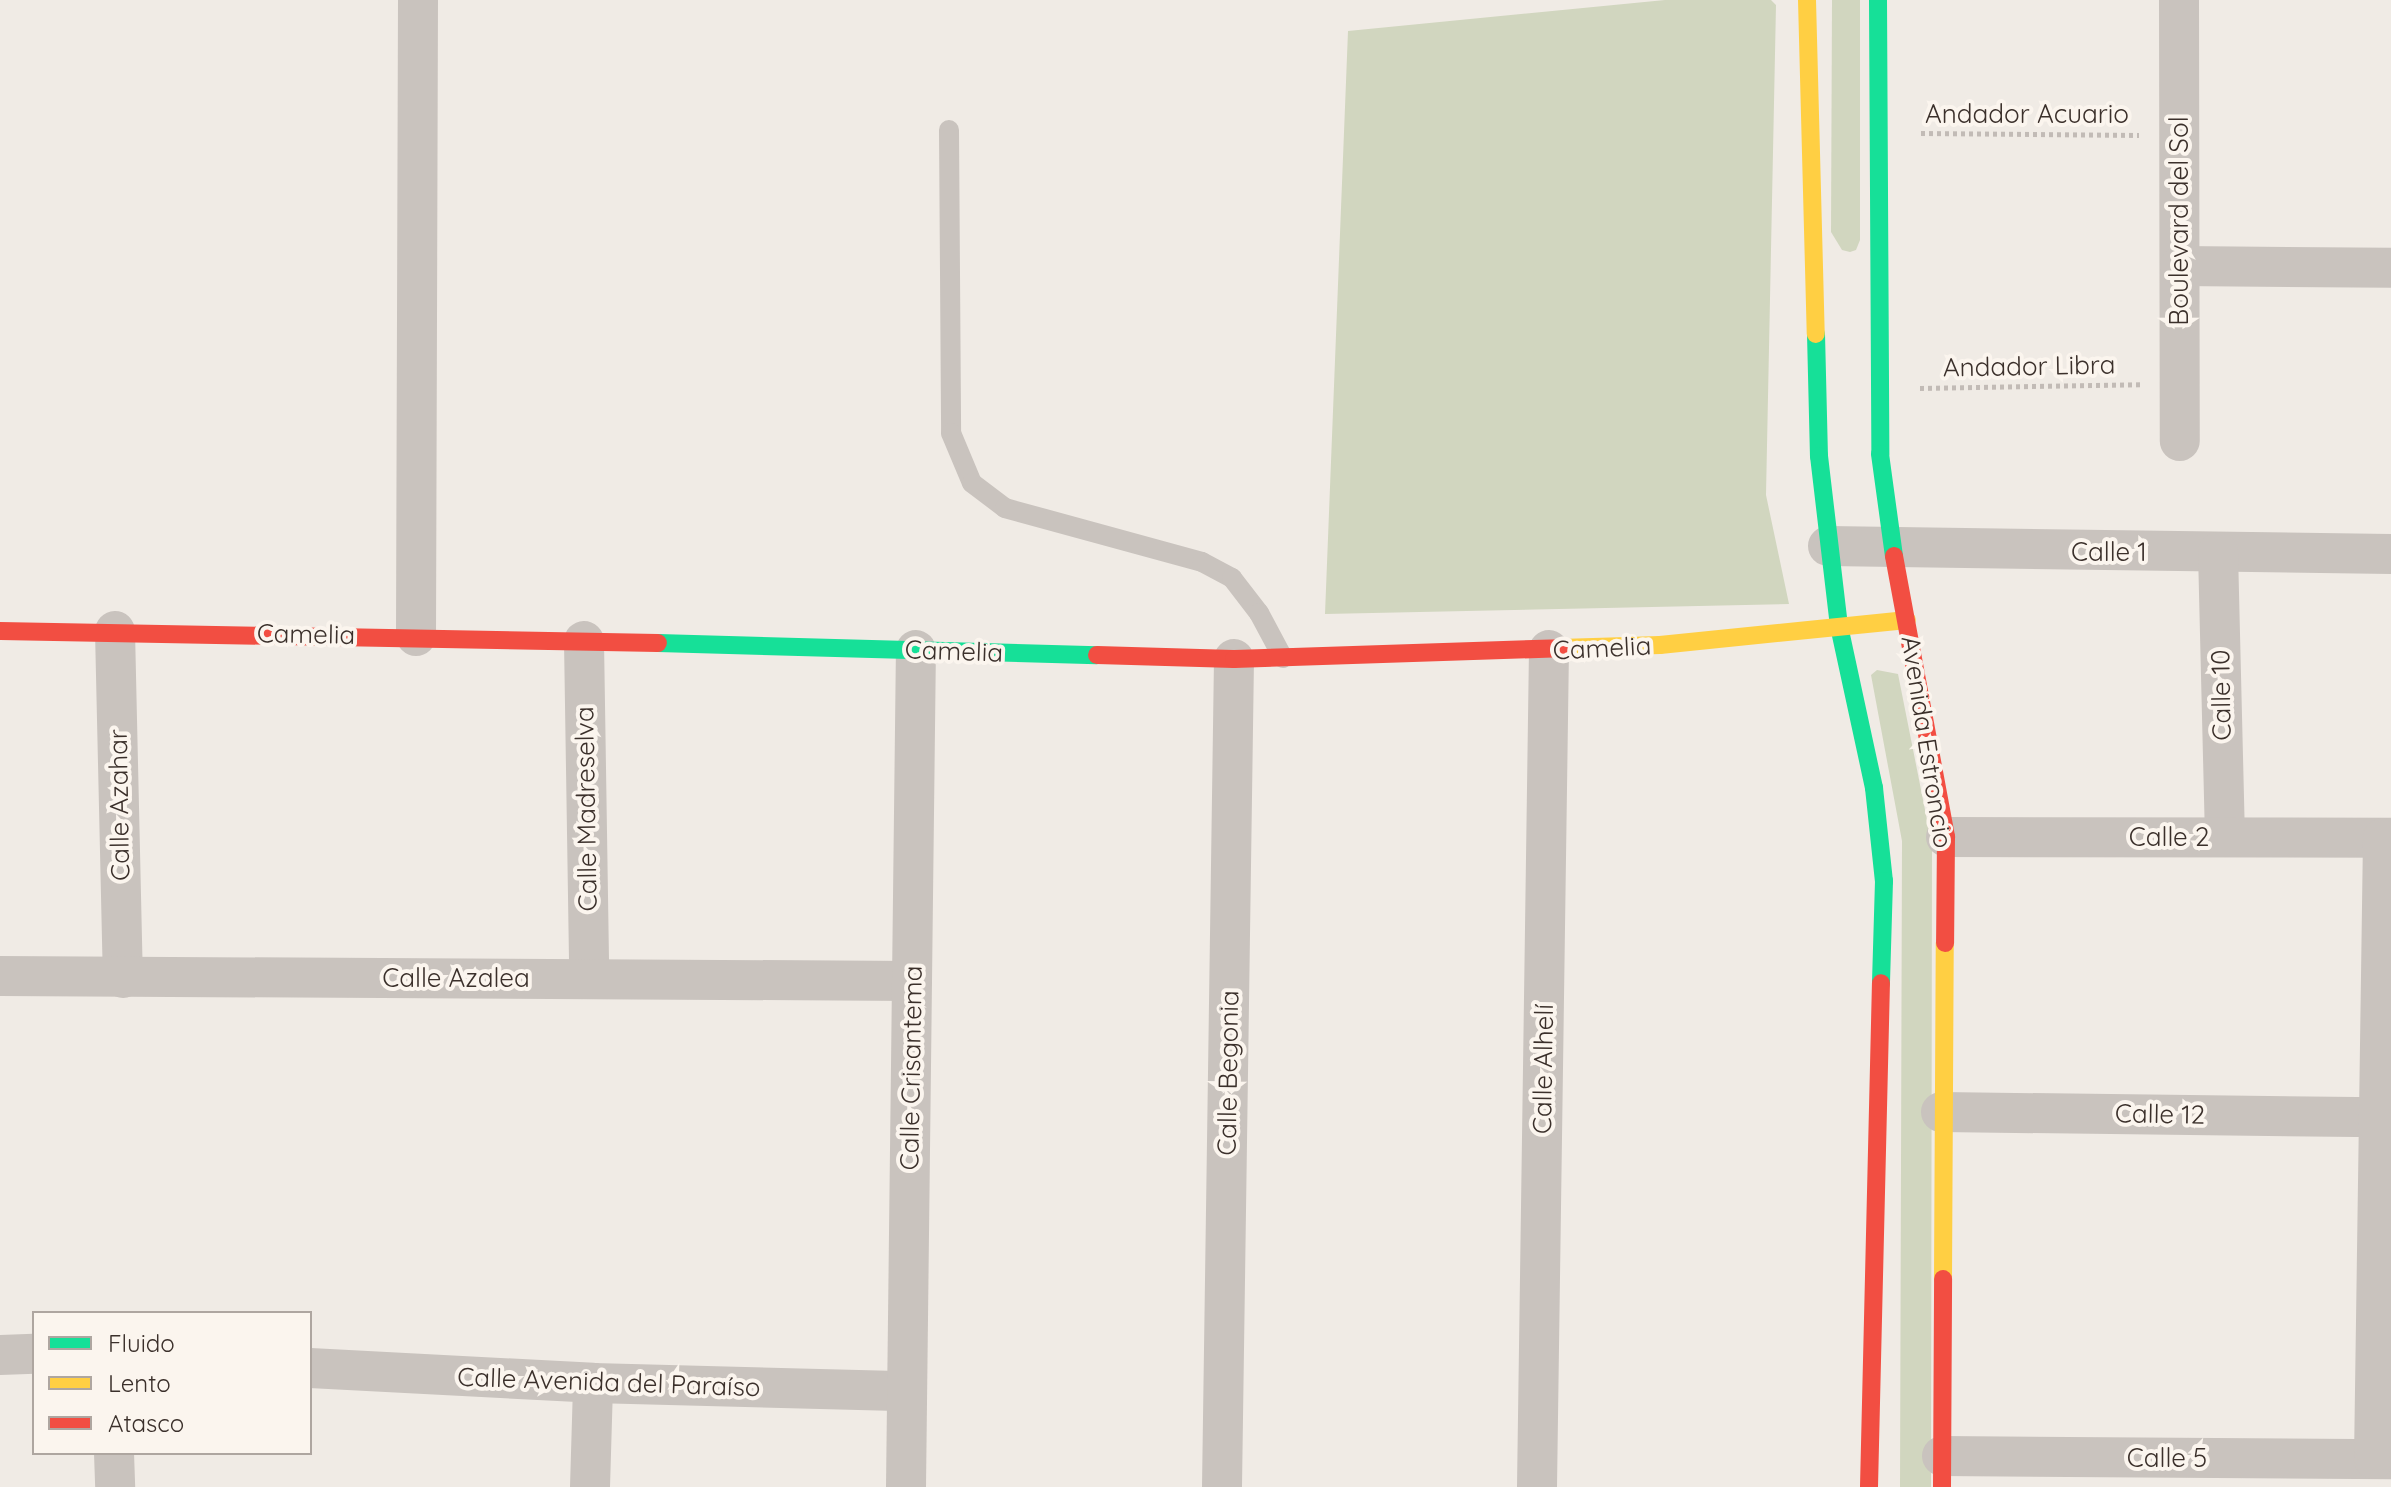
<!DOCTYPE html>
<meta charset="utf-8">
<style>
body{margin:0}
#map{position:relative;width:2391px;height:1487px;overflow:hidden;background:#f0ebe5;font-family:Quicksand,sans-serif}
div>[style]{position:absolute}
.green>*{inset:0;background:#d1d6bf}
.path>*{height:5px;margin-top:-2.5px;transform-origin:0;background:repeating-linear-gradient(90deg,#c2bbb6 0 4px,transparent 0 8px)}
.lane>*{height:20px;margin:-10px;padding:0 10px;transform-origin:10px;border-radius:10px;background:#c9c3be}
.street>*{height:40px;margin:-20px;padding:0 20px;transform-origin:20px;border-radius:20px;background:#c9c3be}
.fast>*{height:18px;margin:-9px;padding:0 9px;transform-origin:9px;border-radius:9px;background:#16e098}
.slow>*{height:18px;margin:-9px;padding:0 9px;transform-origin:9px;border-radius:9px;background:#ffcf43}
.jam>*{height:18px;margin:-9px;padding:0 9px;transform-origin:9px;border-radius:9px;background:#f24e42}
span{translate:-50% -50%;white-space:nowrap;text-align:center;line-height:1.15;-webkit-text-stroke:8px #fbf5ee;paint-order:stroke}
.street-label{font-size:26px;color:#3b302b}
.legend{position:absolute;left:32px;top:1311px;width:280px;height:144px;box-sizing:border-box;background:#fbf5ee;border:2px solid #aea6a0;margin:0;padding:10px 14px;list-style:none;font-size:24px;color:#3b302b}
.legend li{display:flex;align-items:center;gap:16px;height:40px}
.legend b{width:40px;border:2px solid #aea6a0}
</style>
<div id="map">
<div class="green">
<div style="clip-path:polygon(1665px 0,1771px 0,1776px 5px,1766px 495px,1789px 604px,1325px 614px,1348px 31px)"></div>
<div style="clip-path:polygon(1832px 0,1860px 0,1860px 240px,1856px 250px,1850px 252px,1842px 250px,1831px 232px)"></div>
<div style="clip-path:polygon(1877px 670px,1898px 674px,1932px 845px,1931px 1487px,1900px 1487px,1902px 841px,1871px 675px)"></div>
</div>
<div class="path">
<div style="left:1921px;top:133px;width:218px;rotate:0.5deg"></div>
<div style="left:1920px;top:388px;width:222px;rotate:-1deg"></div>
</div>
<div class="lane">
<div style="left:949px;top:130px;width:303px;rotate:89.6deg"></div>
<div style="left:951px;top:433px;width:54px;rotate:67.2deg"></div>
<div style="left:972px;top:483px;width:41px;rotate:37.1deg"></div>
<div style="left:1005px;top:508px;width:204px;rotate:15.3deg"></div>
<div style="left:1202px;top:562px;width:34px;rotate:28deg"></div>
<div style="left:1232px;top:578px;width:44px;rotate:52.4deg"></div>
<div style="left:1259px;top:613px;width:51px;rotate:61.9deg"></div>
</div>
<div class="street">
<div style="left:2179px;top:0;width:441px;rotate:89.9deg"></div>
<div style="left:2180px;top:266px;width:211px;rotate:0.5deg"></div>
<div style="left:1828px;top:546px;width:563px;rotate:0.81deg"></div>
<div style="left:2218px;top:552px;width:285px;rotate:88.6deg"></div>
<div style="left:115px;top:631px;width:347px;rotate:88.7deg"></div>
<div style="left:416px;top:636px;width:636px;rotate:-89.82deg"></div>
<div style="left:584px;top:641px;width:337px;rotate:89.1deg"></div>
<div style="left:1946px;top:837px;width:445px;rotate:0.1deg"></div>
<div style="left:0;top:976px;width:912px;rotate:0.31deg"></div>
<div style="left:1941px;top:1112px;width:439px;rotate:0.7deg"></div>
<div style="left:0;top:1355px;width:34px;rotate:-2deg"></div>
<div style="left:310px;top:1368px;width:283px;rotate:3deg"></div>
<div style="left:593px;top:1383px;width:314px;rotate:1.5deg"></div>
<div style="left:114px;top:1453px;width:34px;rotate:88deg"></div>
<div style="left:1942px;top:1456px;width:449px;rotate:0.4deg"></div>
<div style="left:2374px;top:1459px;width:621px;rotate:-89.17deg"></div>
<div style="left:590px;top:1487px;width:104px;rotate:-88.3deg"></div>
<div style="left:906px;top:1487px;width:837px;rotate:-89.32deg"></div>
<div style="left:1222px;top:1487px;width:828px;rotate:-89.17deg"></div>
<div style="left:1537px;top:1487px;width:837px;rotate:-89.18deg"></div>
</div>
<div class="fast">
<div style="left:1878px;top:0;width:454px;rotate:89.7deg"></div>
<div style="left:1880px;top:454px;width:103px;rotate:82.2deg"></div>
<div style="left:1816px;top:334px;width:122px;rotate:88.6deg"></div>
<div style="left:1819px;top:456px;width:171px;rotate:83.3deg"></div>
<div style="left:1839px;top:626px;width:166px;rotate:77.8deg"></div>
<div style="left:1874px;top:788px;width:94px;rotate:83.9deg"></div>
<div style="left:1884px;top:881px;width:102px;rotate:91.7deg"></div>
<div style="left:658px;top:643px;width:439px;rotate:1.6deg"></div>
</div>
<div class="slow">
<div style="left:1807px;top:0;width:334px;rotate:88.5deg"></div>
<div style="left:1560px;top:648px;width:100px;rotate:-1.7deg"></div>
<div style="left:1660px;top:645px;width:248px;rotate:-5.8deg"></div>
<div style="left:1943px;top:1279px;width:336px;rotate:-89.7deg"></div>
</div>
<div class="jam">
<div style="left:1894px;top:556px;width:286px;rotate:79.5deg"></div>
<div style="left:1946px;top:837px;width:106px;rotate:90.5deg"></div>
<div style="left:0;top:631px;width:658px;rotate:1.04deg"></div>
<div style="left:1097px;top:655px;width:137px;rotate:1.7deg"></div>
<div style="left:1234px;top:659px;width:326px;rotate:-1.9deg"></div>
<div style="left:1869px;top:1487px;width:504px;rotate:-88.64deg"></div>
<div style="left:1942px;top:1487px;width:208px;rotate:-89.7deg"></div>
</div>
<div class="street-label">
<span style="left:2027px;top:114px">Andador Acuario</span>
<span style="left:2179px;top:221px;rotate:-90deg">Boulevard del Sol</span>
<span style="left:2029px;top:366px;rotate:-1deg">Andador Libra</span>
<span style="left:2109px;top:552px">Calle 1</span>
<span style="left:306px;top:634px;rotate:1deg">Camelia</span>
<span style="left:1602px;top:648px;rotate:-3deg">Camelia</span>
<span style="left:954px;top:651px;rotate:2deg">Camelia</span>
<span style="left:2221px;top:695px;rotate:-91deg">Calle 10</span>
<span style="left:1927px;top:742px;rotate:81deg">Avenida Estroncio</span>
<span style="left:119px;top:805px;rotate:-91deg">Calle Azahar</span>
<span style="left:586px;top:809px;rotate:-91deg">Calle Madreselva</span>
<span style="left:2169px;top:837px">Calle 2</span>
<span style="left:456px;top:978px">Calle Azalea</span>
<span style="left:911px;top:1068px;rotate:-89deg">Calle Crisantema</span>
<span style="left:1543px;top:1069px;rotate:-89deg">Calle Alhelí</span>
<span style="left:1228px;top:1073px;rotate:-89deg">Calle Begonia</span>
<span style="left:2160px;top:1114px;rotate:1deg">Calle 12</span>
<span style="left:609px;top:1382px;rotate:2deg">Calle Avenida del Paraíso</span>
<span style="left:2167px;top:1458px">Calle 5</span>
</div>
<ul class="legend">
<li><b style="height:10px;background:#16e098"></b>Fluido</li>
<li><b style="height:10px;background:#ffcf43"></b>Lento</li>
<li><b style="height:10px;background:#f24e42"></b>Atasco</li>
</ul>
</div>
